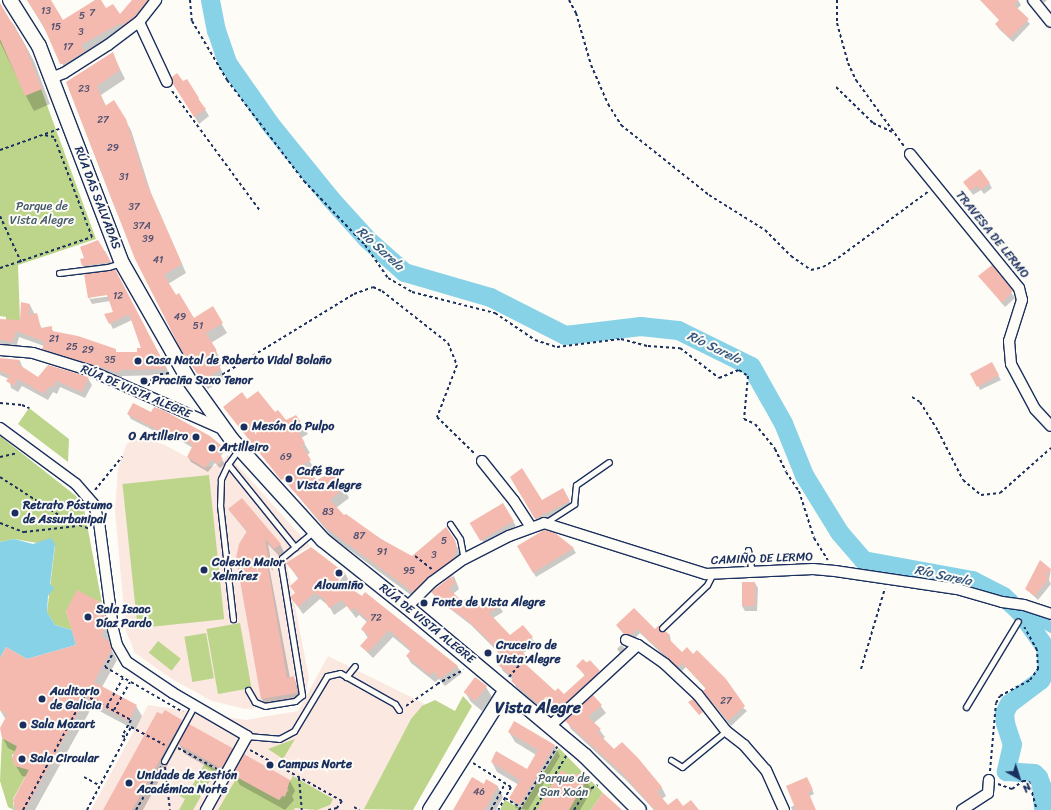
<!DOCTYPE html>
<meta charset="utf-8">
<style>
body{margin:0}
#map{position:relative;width:1051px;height:810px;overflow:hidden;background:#fdfcf7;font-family:Sriracha,sans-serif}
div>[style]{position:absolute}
.built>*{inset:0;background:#fbe8e1}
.green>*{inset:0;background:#bdd58b;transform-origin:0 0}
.water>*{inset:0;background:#88d2e8}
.shadow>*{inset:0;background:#0003}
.canal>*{height:11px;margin:-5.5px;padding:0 5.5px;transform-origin:5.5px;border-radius:5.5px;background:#88d2e8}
.river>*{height:19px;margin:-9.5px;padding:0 9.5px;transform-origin:9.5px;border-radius:9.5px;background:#88d2e8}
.building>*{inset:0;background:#f5baaf;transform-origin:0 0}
.path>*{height:2px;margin-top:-1px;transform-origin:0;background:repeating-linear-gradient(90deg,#1b2f5e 0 3px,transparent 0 6px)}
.roads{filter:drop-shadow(1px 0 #1b2f5e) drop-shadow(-1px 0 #1b2f5e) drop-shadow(0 1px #1b2f5e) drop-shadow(0 -1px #1b2f5e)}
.lane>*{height:5px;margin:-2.5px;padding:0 2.5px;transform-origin:2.5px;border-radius:2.5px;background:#fdfcf7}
.street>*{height:10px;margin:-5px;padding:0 5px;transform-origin:5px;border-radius:5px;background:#fdfcf7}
.secondary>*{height:14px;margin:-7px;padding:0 7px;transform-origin:7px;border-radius:7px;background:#fdfcf7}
.dots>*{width:11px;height:11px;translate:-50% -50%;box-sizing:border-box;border:2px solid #fdfcf7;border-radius:50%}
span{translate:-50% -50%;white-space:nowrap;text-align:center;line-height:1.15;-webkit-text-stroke:4px #fdfcf7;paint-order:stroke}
.number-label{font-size:10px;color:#525272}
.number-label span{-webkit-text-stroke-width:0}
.street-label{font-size:12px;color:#1b2f5e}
.park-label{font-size:12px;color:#445869}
.poi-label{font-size:12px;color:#1b2f5e;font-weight:700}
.left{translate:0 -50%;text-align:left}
.right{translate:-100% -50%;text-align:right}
.water-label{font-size:13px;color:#365880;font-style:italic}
.district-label{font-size:16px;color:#1b2f5e;font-weight:700}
.north{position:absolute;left:999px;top:758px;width:40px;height:40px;-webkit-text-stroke:3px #fdfcf7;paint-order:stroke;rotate:141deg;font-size:11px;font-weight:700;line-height:16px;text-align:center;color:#1b2f5e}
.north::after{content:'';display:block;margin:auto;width:14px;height:18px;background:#1b2f5e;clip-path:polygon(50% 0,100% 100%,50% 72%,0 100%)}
</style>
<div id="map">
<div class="built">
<div style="clip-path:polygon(136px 436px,165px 445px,205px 467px,218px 465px,228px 455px,310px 546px,294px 555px,287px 565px,309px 678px,305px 697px,295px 704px,245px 709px,212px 701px,172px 679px,135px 653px,126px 631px,115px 511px,118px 469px,126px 445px)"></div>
<div style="clip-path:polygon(328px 656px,447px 715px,403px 810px,91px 810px,148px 705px,246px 720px,298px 711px)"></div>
</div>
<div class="green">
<div style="clip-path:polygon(0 5px,25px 45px,96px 239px,18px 265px,20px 321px,6px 321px,6px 317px,0 316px)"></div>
<div style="clip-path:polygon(29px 408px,69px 439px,68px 462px,18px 424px)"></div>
<div style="clip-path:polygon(0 436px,76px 496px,84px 509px,102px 603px,96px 600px,66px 611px,72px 630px,55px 625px,47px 612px,55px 546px,14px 539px,0 542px)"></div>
<div style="left:209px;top:475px;width:145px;height:87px;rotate:84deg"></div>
<div style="left:240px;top:623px;width:66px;height:34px;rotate:80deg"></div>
<div style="left:206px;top:633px;width:46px;height:22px;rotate:80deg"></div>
<div style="left:158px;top:641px;width:29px;height:15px;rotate:38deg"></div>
<div style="clip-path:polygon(463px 696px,472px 706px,413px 810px,364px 809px,411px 719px,422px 706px,435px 700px,455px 711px)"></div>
<div style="clip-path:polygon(2px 738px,22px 749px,12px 755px,15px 766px,30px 768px,13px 799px,14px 810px,8px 807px,0 781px)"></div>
<div style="clip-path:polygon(295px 739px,283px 759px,268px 749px,284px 743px)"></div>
<div style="clip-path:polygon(559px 748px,603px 793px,591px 810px,500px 810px,505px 800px,521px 809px)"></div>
<div style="clip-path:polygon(205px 763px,216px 770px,193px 810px,179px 810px,185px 799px,177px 794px,183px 784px,191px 788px)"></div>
<div style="clip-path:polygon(293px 776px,333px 799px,330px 805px,317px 810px,295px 808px,294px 810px,218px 810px,237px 777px,279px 800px,289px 790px,286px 788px)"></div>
</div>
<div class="water">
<div style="clip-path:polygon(51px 538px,55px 544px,50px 584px,54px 588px,48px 596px,47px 612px,55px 625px,72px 630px,76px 645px,27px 659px,6px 647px,0 658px,0 542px,14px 539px,33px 544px)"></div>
</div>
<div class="shadow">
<div style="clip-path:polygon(27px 0,50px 0,62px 21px,97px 0,100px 0,106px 9px,120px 16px,133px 0,160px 0,125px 29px,84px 53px,88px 59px,65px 70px,52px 41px)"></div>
<div style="clip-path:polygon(982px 0,1018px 0,1021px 5px,1017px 9px,1030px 24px,1013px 42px,999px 29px,996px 24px,1000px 21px)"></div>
<div style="clip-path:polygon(1041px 0,1047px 0,1044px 3px)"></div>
<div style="clip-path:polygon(0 8px,14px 25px,34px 61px,50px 104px,34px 111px,26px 96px,0 42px)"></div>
<div style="clip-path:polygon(112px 53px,125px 79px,101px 95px,106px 106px,125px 120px,131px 130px,151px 193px,186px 273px,168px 284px,194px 319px,212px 308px,227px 333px,211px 343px,221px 360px,222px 365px,219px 367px,226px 378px,208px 389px,188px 359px,148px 284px,113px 203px,67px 83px)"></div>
<div style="clip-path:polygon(187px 80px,209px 116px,199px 124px,179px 91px)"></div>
<div style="clip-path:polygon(964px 182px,989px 183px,992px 188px,984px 194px,981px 190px,973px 195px)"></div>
<div style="clip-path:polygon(105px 251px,114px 268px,86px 272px,83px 266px,85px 259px)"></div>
<div style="clip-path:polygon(991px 266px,1015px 298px,1005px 307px,980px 277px)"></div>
<div style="clip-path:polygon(evenodd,114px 270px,170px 375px,122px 376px,122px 378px,47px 355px,44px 346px,19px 337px,16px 348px,0 346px,0 321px,21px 321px,22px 303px,30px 305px,42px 329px,51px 327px,54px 333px,77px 337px,115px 350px,117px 353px,138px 353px,138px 349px,143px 348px,132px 320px,113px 329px,106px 315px,115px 313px,110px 301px,92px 304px,89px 298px,85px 275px,114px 270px,112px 294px,112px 296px,90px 299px,90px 297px,112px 294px)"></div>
<div style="clip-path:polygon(0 359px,20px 361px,23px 368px,38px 378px,49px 366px,88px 378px,92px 385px,85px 398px,60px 387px,57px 394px,53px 392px,48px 400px,22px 386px,18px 392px,11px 388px,9px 379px,0 375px)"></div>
<div style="clip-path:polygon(994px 368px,1001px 380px,980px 390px,978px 385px)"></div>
<div style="clip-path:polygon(247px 401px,286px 422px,302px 425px,308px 434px,301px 438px,310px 453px,306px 455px,315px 470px,310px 473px,317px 482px,331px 473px,344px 489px,349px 498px,336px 508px,344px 516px,412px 558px,454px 540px,462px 558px,458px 569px,419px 601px,332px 537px,225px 408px)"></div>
<div style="clip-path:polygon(128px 414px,152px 414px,209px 437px,222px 447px,224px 452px,220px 457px,225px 464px,220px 468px,215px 463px,208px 472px,191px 462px,188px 457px,193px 448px,171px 435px,170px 439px,131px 419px)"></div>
<div style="clip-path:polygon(511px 478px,542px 502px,562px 490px,573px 507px,539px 525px)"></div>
<div style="clip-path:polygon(503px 505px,516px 526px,486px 546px,474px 529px)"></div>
<div style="clip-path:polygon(229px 510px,280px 544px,284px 552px,279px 556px,268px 544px,273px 571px,269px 566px,290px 678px,293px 677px,297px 685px,300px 700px,266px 706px,262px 699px,237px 558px,247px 532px)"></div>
<div style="clip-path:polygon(518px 546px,573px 548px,576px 553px,536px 577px)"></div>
<div style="clip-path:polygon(evenodd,288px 564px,345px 573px,349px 581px,344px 585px,457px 666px,462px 673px,445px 686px,439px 679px,435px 682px,411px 663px,407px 656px,411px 652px,393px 637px,373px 658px,361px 646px,368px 638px,362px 629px,367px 622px,359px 615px,356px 618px,347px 606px,334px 615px,329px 606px,320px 599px,303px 614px,296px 604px,299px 580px,288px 564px,342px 574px,345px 574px,336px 585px,334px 583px,342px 574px)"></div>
<div style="clip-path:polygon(1051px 569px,1049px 580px,1051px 584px,1038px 600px,1026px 589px)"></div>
<div style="clip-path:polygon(454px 576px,459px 589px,453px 594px,462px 602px,482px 608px,499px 606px,503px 612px,493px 618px,510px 637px,523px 626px,536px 644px,522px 654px,528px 662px,525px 665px,556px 692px,564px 696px,585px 676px,578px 666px,590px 661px,603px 678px,560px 717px,547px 704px,542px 710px,516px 687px,513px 680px,503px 671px,500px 665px,505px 660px,492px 646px,471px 625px,436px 598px,432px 592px)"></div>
<div style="clip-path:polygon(755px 583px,758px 588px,757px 611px,745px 611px,742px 606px)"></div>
<div style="clip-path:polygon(99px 603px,105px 614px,111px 637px,108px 643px,117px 660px,102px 687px,136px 706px,142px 716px,135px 730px,92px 707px,35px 810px,14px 810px,14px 800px,27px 777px,22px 776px,16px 766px,16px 752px,8px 748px,3px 738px,6px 720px,0 710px,0 660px,27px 660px,77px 646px)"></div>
<div style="clip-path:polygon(617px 626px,655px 631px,659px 626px,670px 636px,671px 642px,682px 653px,747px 711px,731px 726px,707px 696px,704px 691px,706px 689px,686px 667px,681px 672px,640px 633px,634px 639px,628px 638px)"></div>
<div style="clip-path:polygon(621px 645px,626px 649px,621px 654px,617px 649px)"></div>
<div style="clip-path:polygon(486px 687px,492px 697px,482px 711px,471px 702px,465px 692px)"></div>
<div style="clip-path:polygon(593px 696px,606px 713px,594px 723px,605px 737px,603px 739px,614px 750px,637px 759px,662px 788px,666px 796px,662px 799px,668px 807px,697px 810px,654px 810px,627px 781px,571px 729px,567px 721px)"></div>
<div style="clip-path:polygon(181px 721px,187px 730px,232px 749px,238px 759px,227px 778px,185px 754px,179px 744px,143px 810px,105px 810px)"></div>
<div style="clip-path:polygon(515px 722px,555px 746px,560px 756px,528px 810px,516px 808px,510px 798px,519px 785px,497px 772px,492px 762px,527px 770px,536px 755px,515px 742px,509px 732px)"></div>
<div style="clip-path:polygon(234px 775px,290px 781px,295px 791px,292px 796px,294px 800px,285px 810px,240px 785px)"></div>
<div style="clip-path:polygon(574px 779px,586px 780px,592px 790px,580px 810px,538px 810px)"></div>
<div style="clip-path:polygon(487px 781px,498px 787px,503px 797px,496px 810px,455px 810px)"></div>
<div style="clip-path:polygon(809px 782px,814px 794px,810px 796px,815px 810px,792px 810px,791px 807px,795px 805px)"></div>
</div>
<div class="canal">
<div style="left:1020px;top:612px;width:7px;rotate:8deg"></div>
<div style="left:1027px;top:613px;width:28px;rotate:30deg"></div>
</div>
<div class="river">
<div style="left:210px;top:0;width:31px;rotate:79deg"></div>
<div style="left:216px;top:30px;width:36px;rotate:71deg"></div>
<div style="left:228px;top:64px;width:73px;rotate:55deg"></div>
<div style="left:270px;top:124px;width:95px;rotate:51deg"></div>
<div style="left:330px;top:198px;width:55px;rotate:47.9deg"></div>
<div style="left:367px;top:239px;width:50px;rotate:41.7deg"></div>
<div style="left:404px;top:272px;width:90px;rotate:16.2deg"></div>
<div style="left:490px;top:297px;width:84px;rotate:26.9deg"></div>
<div style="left:565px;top:335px;width:76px;rotate:-6.8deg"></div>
<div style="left:640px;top:326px;width:38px;rotate:6deg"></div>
<div style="left:678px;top:330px;width:81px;rotate:26.3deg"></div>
<div style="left:751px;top:366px;width:65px;rotate:60.7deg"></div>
<div style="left:783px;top:423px;width:56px;rotate:68deg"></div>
<div style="left:804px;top:475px;width:67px;rotate:58.4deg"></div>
<div style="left:839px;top:532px;width:37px;rotate:49deg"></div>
<div style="left:863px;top:560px;width:111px;rotate:10.4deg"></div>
<div style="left:972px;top:580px;width:35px;rotate:27deg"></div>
<div style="left:1003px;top:596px;width:23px;rotate:43deg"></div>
<div style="left:1020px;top:612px;width:43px;rotate:54.5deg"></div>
<div style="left:1045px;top:647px;width:22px;rotate:85deg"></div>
<div style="left:1047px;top:669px;width:13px;rotate:122deg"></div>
<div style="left:1040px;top:680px;width:39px;rotate:143deg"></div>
<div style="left:1009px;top:703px;width:11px;rotate:117deg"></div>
<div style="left:1004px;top:713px;width:10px;rotate:84deg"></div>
<div style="left:1005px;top:723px;width:22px;rotate:72deg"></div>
<div style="left:1012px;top:744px;width:28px;rotate:103deg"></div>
<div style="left:1006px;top:771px;width:28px;rotate:4deg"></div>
<div style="left:1034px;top:773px;width:6px;rotate:45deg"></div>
<div style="left:1038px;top:777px;width:9px;rotate:69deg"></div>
<div style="left:1041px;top:785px;width:25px;rotate:85deg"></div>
</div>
<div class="building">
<div style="clip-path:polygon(27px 0,51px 0,63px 20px,95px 0,101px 0,106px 8px,113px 4px,120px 14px,132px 0,148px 0,134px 17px,123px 26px,121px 23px,81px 45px,85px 51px,64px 64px,60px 64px,43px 25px)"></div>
<div style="clip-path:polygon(980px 0,1018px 0,1014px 5px,1029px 19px,1010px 38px,995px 24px,999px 20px)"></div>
<div style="clip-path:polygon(0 3px,25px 45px,42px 89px,25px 96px,0 39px)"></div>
<div style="clip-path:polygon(113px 52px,120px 70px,97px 86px,105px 106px,114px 100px,126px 119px,146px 182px,182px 264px,164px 275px,176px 295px,179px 293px,194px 318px,213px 306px,223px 323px,206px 333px,216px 349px,217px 355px,214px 357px,221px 369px,202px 381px,180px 348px,135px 259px,66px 82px)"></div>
<div style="clip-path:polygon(177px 73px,183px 81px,187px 79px,199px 98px,198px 99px,206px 109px,194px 117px,173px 84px,172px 77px)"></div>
<div style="clip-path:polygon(980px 169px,990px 183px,980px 190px,977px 186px,970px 191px,963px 182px)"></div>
<div style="clip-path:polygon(98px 240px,111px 262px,82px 266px,80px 259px,84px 258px,80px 247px)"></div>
<div style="clip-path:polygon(992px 265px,1013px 291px,1002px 303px,978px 276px)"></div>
<div style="clip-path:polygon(115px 269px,167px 369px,119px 370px,119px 373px,42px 349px,45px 342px,16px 331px,13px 342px,0 340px,0 319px,20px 320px,21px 302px,30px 304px,29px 315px,37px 313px,41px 328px,52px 326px,52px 331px,78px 336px,116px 349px,116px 352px,137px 352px,137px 348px,141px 348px,129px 314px,109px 324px,104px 314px,113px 312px,107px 295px,88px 298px,84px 274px)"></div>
<div style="clip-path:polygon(0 358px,20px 360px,18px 364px,38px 377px,48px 365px,89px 377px,82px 392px,56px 381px,53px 388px,49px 386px,44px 394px,18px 379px,14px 386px,6px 381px,10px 376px,0 371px)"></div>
<div style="left:992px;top:362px;width:15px;height:25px;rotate:62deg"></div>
<div style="clip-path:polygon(258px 391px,275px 412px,278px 410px,286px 420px,296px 415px,303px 425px,296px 428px,305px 443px,302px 445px,311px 460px,304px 464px,317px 480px,332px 472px,339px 481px,344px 488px,330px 500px,344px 515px,346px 514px,381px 539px,412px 556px,446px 527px,455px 540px,457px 548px,453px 559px,413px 592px,326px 528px,283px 479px,281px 480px,223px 407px,242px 392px,247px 399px)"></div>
<div style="clip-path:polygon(133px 403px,151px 412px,154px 407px,163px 410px,210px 436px,222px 446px,218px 452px,223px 459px,217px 464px,212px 459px,205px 468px,187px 457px,193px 445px,169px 431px,167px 435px,127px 414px)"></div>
<div style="clip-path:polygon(522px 468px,542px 500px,563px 488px,570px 501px,535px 519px,510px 477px)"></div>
<div style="clip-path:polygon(242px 498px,281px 544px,274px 549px,265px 539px,270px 568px,267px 563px,287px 678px,294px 676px,297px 693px,261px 699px,236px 558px,239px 544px,247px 531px,228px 509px)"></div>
<div style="left:503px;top:503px;width:21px;height:39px;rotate:59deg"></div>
<div style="clip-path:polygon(544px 530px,555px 533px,574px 548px,533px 573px,517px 546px)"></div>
<div style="clip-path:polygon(311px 547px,345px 573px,338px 580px,362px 596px,365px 592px,458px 666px,440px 679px,434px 672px,430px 675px,406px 656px,411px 650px,389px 630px,368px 652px,360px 646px,369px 636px,361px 629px,368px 620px,354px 608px,351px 611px,342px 600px,329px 608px,324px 599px,315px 593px,298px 607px,290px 597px,295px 593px,290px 586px,299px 578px,286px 563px)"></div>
<div style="clip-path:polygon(1040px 560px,1051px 569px,1046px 576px,1049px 578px,1035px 596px,1025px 589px)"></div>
<div style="clip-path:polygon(454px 574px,451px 578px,456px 582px,449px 589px,462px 601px,472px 596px,482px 607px,494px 599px,500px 606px,489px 613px,510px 635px,523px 625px,533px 637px,518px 648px,525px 655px,521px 660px,555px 691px,558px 688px,564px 694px,585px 675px,576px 666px,583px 659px,587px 663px,590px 660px,600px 671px,556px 712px,543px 699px,538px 704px,511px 681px,514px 677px,498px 665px,505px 659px,488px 640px,466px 619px,446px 606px,431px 592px)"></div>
<div style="left:742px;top:582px;width:13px;height:24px"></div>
<div style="clip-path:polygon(77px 590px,100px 602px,106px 626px,101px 636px,110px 642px,112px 649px,94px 682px,137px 705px,129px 721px,86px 698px,25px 810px,16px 810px,13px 800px,29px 770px,15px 766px,12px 758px,17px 746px,2px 738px,0 728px,7px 715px,0 710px,0 658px,6px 647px,27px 659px,76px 645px,66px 611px)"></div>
<div style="clip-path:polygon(634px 608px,655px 629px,659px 625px,659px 630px,665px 631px,670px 635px,668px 638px,682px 652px,687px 647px,693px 654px,697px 650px,726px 679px,745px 706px,728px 721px,703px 691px,706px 688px,682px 663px,678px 667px,637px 629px,631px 635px,624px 634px,616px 625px)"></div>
<div style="left:475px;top:677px;width:15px;height:19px;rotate:37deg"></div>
<div style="clip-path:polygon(593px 695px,602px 705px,588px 717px,601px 729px,597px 732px,614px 749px,622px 742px,638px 758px,662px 787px,657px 792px,668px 805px,677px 798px,683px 806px,691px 800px,699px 810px,655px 810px,622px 773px,565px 721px)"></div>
<div style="clip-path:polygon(693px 699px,703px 712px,699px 715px,688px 702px)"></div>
<div style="clip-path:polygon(165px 710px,182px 720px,132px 810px,103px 810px,157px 712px,162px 714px)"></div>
<div style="clip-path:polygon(514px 721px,555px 745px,520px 805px,509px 798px,520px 780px,491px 762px,496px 751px,527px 769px,538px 750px,508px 732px)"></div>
<div style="left:189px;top:724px;width:50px;height:23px;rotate:29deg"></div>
<div style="clip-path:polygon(244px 754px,290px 780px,285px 797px,282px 795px,279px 800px,233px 775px)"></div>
<div style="clip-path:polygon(561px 770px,573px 777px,576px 773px,587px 779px,569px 810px,537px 810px)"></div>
<div style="clip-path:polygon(472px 777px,484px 784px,486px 779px,498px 786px,485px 810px,453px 810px)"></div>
<div style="clip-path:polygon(807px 777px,813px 790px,808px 792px,816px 810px,796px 810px,786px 786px)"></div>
<div style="clip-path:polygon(603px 793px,611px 800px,622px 810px,591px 810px)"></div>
</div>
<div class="path">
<div style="left:190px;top:0;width:21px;rotate:85deg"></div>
<div style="left:192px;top:21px;width:69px;rotate:59.3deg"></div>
<div style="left:227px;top:80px;width:127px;rotate:52.7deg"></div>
<div style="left:304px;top:181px;width:88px;rotate:46.4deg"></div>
<div style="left:365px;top:245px;width:40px;rotate:55.1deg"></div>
<div style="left:388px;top:278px;width:28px;rotate:30deg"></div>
<div style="left:412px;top:292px;width:86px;rotate:14.2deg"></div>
<div style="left:495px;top:313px;width:48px;rotate:34deg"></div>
<div style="left:535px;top:340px;width:23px;rotate:18deg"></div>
<div style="left:557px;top:347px;width:64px;rotate:-7.1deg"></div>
<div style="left:621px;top:339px;width:28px;rotate:15deg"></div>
<div style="left:648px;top:346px;width:32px;rotate:4deg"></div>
<div style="left:680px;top:348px;width:49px;rotate:37.6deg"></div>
<div style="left:719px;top:378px;width:22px;rotate:-22deg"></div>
<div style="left:739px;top:370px;width:11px;rotate:34deg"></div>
<div style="left:748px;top:376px;width:43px;rotate:95.3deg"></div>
<div style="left:744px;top:419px;width:12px;rotate:24deg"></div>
<div style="left:755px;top:424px;width:32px;rotate:51deg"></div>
<div style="left:775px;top:449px;width:25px;rotate:64deg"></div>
<div style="left:786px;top:472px;width:23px;rotate:56deg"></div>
<div style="left:799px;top:491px;width:49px;rotate:72.3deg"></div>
<div style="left:814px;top:538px;width:26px;rotate:58deg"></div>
<div style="left:569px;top:0;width:15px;rotate:62deg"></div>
<div style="left:576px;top:13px;width:54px;rotate:73.9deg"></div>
<div style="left:591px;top:65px;width:43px;rotate:66.4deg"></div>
<div style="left:608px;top:104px;width:25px;rotate:58deg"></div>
<div style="left:621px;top:125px;width:112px;rotate:38.5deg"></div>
<div style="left:709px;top:195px;width:66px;rotate:32deg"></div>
<div style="left:765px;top:230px;width:37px;rotate:45deg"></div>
<div style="left:791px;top:256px;width:24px;rotate:35deg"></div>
<div style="left:811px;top:270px;width:12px;rotate:-14deg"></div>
<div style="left:823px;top:267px;width:17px;rotate:-31deg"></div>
<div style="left:838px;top:258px;width:113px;rotate:-36.4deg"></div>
<div style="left:837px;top:0;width:23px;rotate:90deg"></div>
<div style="left:837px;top:23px;width:41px;rotate:74.6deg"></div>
<div style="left:848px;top:63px;width:19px;rotate:65deg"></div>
<div style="left:856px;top:80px;width:82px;rotate:54deg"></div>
<div style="left:836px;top:87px;width:52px;rotate:44.2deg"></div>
<div style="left:873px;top:123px;width:21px;rotate:25deg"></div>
<div style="left:172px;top:91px;width:149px;rotate:53.7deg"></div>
<div style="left:0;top:150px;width:63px;rotate:-19.6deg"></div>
<div style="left:0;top:216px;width:51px;rotate:65.5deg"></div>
<div style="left:0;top:268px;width:97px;rotate:-18.6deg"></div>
<div style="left:92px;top:237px;width:107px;rotate:-110.8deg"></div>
<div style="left:54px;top:137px;width:10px;rotate:-169deg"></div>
<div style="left:207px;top:384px;width:172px;rotate:-31.5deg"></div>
<div style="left:354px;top:294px;width:20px;rotate:-20deg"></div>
<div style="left:373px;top:287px;width:10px;rotate:24deg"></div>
<div style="left:382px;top:291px;width:84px;rotate:38.2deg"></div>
<div style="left:448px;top:343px;width:24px;rotate:68deg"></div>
<div style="left:457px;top:365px;width:56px;rotate:111deg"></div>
<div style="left:437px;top:417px;width:53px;rotate:44.2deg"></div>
<div style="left:148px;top:386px;width:13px;rotate:-61deg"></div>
<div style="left:154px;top:375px;width:16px;rotate:-7deg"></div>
<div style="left:912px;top:397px;width:9px;rotate:32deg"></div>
<div style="left:920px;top:402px;width:34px;rotate:58deg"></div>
<div style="left:938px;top:431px;width:55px;rotate:63deg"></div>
<div style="left:963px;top:480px;width:23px;rotate:40deg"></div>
<div style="left:981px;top:495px;width:19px;rotate:-6deg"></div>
<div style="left:1000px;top:493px;width:68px;rotate:-41.4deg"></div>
<div style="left:0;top:403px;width:22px;rotate:5deg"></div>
<div style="left:22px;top:405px;width:8px;rotate:23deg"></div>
<div style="left:0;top:457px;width:17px;rotate:-13deg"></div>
<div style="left:0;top:477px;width:81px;rotate:32.9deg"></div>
<div style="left:68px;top:521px;width:23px;rotate:20deg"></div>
<div style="left:95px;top:490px;width:43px;rotate:-50.7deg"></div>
<div style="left:0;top:523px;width:26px;rotate:21deg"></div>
<div style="left:24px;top:532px;width:54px;rotate:-6.3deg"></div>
<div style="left:415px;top:556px;width:23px;rotate:38deg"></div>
<div style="left:112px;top:655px;width:14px;rotate:120deg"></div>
<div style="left:105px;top:667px;width:90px;rotate:30deg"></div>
<div style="left:861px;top:669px;width:84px;rotate:-73.5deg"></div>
<div style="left:509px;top:677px;width:30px;rotate:-49deg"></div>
<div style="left:107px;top:706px;width:32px;rotate:-60deg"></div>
<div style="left:406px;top:706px;width:38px;rotate:-35deg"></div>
<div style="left:437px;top:684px;width:30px;rotate:-28deg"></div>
<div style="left:114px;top:710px;width:32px;rotate:-60deg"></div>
<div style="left:178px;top:748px;width:44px;rotate:28.3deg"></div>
<div style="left:250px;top:750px;width:105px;rotate:29deg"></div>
<div style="left:342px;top:801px;width:9px;rotate:126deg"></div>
<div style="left:337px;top:808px;width:9px;rotate:167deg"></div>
<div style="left:473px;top:763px;width:45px;rotate:32.3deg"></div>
<div style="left:511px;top:787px;width:26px;rotate:119deg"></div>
<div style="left:165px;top:767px;width:43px;rotate:83.4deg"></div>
<div style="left:990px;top:771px;width:68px;rotate:-85deg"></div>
<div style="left:996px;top:703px;width:8px;rotate:-60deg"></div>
<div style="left:1000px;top:696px;width:34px;rotate:-28deg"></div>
<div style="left:1030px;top:680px;width:14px;rotate:-54deg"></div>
<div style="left:1038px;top:669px;width:19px;rotate:-93deg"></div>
<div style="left:1037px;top:650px;width:26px;rotate:-119deg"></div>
<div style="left:84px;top:777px;width:18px;rotate:29deg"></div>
<div style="left:299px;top:778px;width:32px;rotate:85deg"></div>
<div style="left:998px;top:784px;width:15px;rotate:20deg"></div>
<div style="left:1012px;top:789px;width:14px;rotate:-36deg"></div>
<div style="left:1023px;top:781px;width:6px"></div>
<div style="left:1029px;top:781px;width:30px;rotate:75deg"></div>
<div style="left:505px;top:798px;width:17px;rotate:31deg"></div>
<div style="left:354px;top:807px;width:6px;rotate:31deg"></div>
<div style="left:23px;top:810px;width:131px;rotate:-61.7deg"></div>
<div style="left:85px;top:695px;width:52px;rotate:28.5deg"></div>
<div style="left:131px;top:720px;width:18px;rotate:119deg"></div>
<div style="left:122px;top:736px;width:4px;rotate:14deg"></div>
<div style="left:87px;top:810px;width:94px;rotate:-62.1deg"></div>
<div style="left:131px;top:727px;width:38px;rotate:28deg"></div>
<div style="left:136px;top:810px;width:50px;rotate:-59.8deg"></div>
<div style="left:491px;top:810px;width:30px;rotate:-62deg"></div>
<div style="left:519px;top:810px;width:74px;rotate:-58.9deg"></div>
<div style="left:534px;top:810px;width:63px;rotate:-59.3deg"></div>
<div style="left:574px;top:810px;width:22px;rotate:-58deg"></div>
<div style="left:586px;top:791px;width:13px;rotate:-27deg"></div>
</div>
<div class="roads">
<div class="lane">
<div style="left:59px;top:273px;width:49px;rotate:-7deg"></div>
<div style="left:108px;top:267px;width:14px;rotate:-17deg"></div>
<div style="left:239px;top:449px;width:19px;rotate:126deg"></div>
<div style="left:228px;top:464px;width:107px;rotate:51.1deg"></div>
<div style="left:295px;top:547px;width:17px;rotate:140deg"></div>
<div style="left:282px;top:558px;width:7px;rotate:98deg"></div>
<div style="left:281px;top:565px;width:132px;rotate:80.8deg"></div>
<div style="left:302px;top:695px;width:9px;rotate:139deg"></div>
<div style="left:295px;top:701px;width:30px;rotate:171deg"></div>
<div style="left:265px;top:706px;width:11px;rotate:-158deg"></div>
<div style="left:255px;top:702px;width:14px;rotate:-120deg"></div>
<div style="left:228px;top:464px;width:17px;rotate:115deg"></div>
<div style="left:221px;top:479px;width:26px;rotate:92deg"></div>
<div style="left:220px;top:505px;width:115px;rotate:83.5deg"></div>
<div style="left:545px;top:523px;width:35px;rotate:-33deg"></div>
<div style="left:574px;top:504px;width:19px;rotate:-84deg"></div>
<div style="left:576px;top:485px;width:40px;rotate:-34.9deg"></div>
<div style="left:450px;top:524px;width:18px;rotate:56deg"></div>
<div style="left:460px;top:539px;width:20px;rotate:79deg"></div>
<div style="left:295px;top:547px;width:25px;rotate:-40deg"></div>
<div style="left:748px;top:550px;width:22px;rotate:80deg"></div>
<div style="left:662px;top:628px;width:62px;rotate:-43.7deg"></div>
<div style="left:707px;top:585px;width:11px;rotate:-63deg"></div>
<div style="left:346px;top:677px;width:14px;rotate:-51deg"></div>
<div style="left:966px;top:707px;width:100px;rotate:-58.8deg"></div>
<div style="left:247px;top:736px;width:32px;rotate:5deg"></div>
<div style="left:279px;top:739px;width:17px;rotate:-28deg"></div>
<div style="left:294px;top:731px;width:64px;rotate:-59deg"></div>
<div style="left:327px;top:676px;width:13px;rotate:-13deg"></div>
<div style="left:340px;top:673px;width:63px;rotate:29.4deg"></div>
<div style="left:395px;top:704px;width:7px;rotate:56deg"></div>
<div style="left:671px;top:760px;width:13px;rotate:32deg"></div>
<div style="left:682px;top:767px;width:57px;rotate:-39.3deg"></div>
<div style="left:164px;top:761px;width:63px;rotate:-61.4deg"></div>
</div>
<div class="street">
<div style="left:1033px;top:0;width:28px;rotate:51deg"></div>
<div style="left:139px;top:22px;width:66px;rotate:65deg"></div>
<div style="left:51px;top:78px;width:14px;rotate:-21deg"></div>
<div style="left:64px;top:73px;width:52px;rotate:-32.5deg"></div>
<div style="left:108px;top:45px;width:39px;rotate:-37deg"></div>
<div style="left:139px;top:22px;width:28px;rotate:-52deg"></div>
<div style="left:910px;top:154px;width:173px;rotate:50.9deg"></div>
<div style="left:1019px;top:288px;width:12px;rotate:76deg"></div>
<div style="left:1022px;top:300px;width:43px;rotate:107.6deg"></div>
<div style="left:1009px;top:341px;width:23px;rotate:85deg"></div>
<div style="left:1011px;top:364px;width:51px;rotate:61.9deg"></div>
<div style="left:1035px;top:409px;width:23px;rotate:47deg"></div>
<div style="left:0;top:350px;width:33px;rotate:5deg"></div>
<div style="left:33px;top:353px;width:61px;rotate:17.2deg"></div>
<div style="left:91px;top:371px;width:146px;rotate:23.8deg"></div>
<div style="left:0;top:428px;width:94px;rotate:36.4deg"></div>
<div style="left:76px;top:484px;width:28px;rotate:49deg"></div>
<div style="left:94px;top:505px;width:18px;rotate:74deg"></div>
<div style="left:99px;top:522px;width:108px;rotate:82.5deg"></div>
<div style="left:113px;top:629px;width:16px;rotate:76deg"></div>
<div style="left:117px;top:645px;width:20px;rotate:60deg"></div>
<div style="left:127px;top:662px;width:55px;rotate:34deg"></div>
<div style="left:173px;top:693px;width:86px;rotate:30.2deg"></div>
<div style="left:247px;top:736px;width:85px;rotate:119deg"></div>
<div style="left:482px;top:461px;width:51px;rotate:51.3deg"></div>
<div style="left:514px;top:501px;width:31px;rotate:57deg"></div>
<div style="left:407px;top:607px;width:35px;rotate:-45deg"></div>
<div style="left:432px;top:582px;width:39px;rotate:-36deg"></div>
<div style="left:464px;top:559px;width:51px;rotate:-27.1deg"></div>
<div style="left:509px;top:536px;width:37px;rotate:-20deg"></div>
<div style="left:544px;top:523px;width:170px;rotate:17.5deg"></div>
<div style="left:706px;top:574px;width:107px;rotate:-2.7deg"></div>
<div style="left:813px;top:569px;width:22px;rotate:5deg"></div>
<div style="left:835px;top:571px;width:123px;rotate:8.4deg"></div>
<div style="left:957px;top:589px;width:47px;rotate:16.1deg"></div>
<div style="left:1002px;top:602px;width:22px;rotate:8deg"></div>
<div style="left:1024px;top:605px;width:28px;rotate:18deg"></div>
<div style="left:626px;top:640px;width:13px;rotate:23deg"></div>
<div style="left:549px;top:727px;width:121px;rotate:-42.7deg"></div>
<div style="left:638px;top:645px;width:33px;rotate:35deg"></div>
<div style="left:665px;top:664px;width:45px;rotate:43.2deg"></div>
<div style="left:698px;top:695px;width:46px;rotate:52.1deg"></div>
<div style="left:726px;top:731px;width:23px;rotate:38deg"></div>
<div style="left:744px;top:745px;width:33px;rotate:49deg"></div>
<div style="left:766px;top:770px;width:44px;rotate:65.8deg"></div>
<div style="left:962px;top:810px;width:31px;rotate:-33deg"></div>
<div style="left:988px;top:793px;width:13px;rotate:-86deg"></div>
</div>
<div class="secondary">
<div style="left:10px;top:0;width:54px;rotate:57.8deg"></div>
<div style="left:39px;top:46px;width:232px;rotate:69.1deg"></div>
<div style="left:122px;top:263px;width:131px;rotate:60.3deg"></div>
<div style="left:187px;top:377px;width:77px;rotate:54.5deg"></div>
<div style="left:232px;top:440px;width:135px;rotate:47.7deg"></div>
<div style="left:323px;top:540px;width:107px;rotate:38.6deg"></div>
<div style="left:407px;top:607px;width:232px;rotate:39.9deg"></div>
<div style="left:585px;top:756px;width:76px;rotate:45deg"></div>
<div style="left:430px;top:810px;width:142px;rotate:-57.7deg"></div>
</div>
</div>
<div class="dots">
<div style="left:138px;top:361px;background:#1b2f5e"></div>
<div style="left:144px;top:381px;background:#1b2f5e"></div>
<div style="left:244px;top:427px;background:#1b2f5e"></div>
<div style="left:196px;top:437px;background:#1b2f5e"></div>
<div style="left:212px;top:448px;background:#1b2f5e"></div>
<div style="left:289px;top:479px;background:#1b2f5e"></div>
<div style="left:15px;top:513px;background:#1b2f5e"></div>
<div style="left:204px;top:570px;background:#1b2f5e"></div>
<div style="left:339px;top:573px;background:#1b2f5e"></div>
<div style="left:424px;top:603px;background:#1b2f5e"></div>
<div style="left:88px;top:617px;background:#1b2f5e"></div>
<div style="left:488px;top:653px;background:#1b2f5e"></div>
<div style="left:42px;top:699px;background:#1b2f5e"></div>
<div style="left:23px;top:725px;background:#1b2f5e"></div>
<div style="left:22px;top:759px;background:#1b2f5e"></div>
<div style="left:270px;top:765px;background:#1b2f5e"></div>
<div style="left:129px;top:783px;background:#1b2f5e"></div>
</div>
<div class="number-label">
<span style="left:46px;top:12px">13</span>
<span style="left:92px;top:14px">7</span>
<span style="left:82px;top:17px">5</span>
<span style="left:56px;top:28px">15</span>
<span style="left:81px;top:33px">3</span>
<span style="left:68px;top:48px">17</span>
<span style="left:84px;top:90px">23</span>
<span style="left:103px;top:121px">27</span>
<span style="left:113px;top:149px">29</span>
<span style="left:124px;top:178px">31</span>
<span style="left:134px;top:208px">37</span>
<span style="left:142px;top:227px">37A</span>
<span style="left:148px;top:240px">39</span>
<span style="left:158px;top:261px">41</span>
<span style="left:118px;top:297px">12</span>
<span style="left:180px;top:318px">49</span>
<span style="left:198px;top:327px">51</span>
<span style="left:54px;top:340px">21</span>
<span style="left:72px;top:348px">25</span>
<span style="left:88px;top:351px">29</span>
<span style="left:110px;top:361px">35</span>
<span style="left:286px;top:458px">69</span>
<span style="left:328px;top:513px">83</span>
<span style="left:359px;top:537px">87</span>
<span style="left:444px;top:542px">5</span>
<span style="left:382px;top:553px">91</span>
<span style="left:434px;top:556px">3</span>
<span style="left:409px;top:572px">95</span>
<span style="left:376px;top:619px">72</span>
<span style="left:726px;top:702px">27</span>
<span style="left:479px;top:793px">46</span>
</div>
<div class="street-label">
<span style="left:97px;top:198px;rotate:69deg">RÚA DAS SALVADAS</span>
<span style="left:992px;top:235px;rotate:51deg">TRAVESA DE LERMO</span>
<span style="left:136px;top:392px;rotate:23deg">RÚA DE VISTA ALEGRE</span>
<span style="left:762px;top:559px;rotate:-2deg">CAMIÑO DE LERMO</span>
<span style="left:427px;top:624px;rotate:39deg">RÚA DE VISTA ALEGRE</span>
</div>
<div class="park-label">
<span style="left:42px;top:214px">Parque de<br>Vista Alegre</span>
<span style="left:564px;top:786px">Parque de<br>San Xoán</span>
</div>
<div class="poi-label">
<span class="left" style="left:146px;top:361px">Casa Natal de Roberto Vidal Bolaño</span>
<span class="left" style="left:152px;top:381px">Praciña Saxo Tenor</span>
<span class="left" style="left:252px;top:427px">Mesón do Pulpo</span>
<span class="right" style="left:188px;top:437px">O Artilleiro</span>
<span class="left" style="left:220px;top:448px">Artilleiro</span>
<span class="left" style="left:297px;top:479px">Café Bar<br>Vista Alegre</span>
<span class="left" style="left:23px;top:513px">Retrato Póstumo<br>de Assurbanipal</span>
<span class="left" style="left:212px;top:570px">Colexio Maior<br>Xelmírez</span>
<span style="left:339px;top:586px">Aloumiño</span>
<span class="left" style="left:432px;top:603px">Fonte de Vista Alegre</span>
<span class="left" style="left:96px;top:617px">Sala Isaac<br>Díaz Pardo</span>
<span class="left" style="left:496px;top:653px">Cruceiro de<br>Vista Alegre</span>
<span class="left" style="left:50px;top:699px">Auditorio<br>de Galicia</span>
<span class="left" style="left:31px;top:725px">Sala Mozart</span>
<span class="left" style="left:30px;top:759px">Sala Circular</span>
<span class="left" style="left:278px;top:765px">Campus Norte</span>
<span class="left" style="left:137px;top:783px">Unidade de Xestión<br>Académica Norte</span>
</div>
<div class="water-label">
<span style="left:380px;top:249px;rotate:42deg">Río Sarela</span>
<span style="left:714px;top:348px;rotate:26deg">Río Sarela</span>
<span style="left:943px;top:576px;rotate:12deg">Río Sarela</span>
</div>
<div class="district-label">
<span style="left:538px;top:708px">Vista Alegre</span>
</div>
<div class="north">N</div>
</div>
